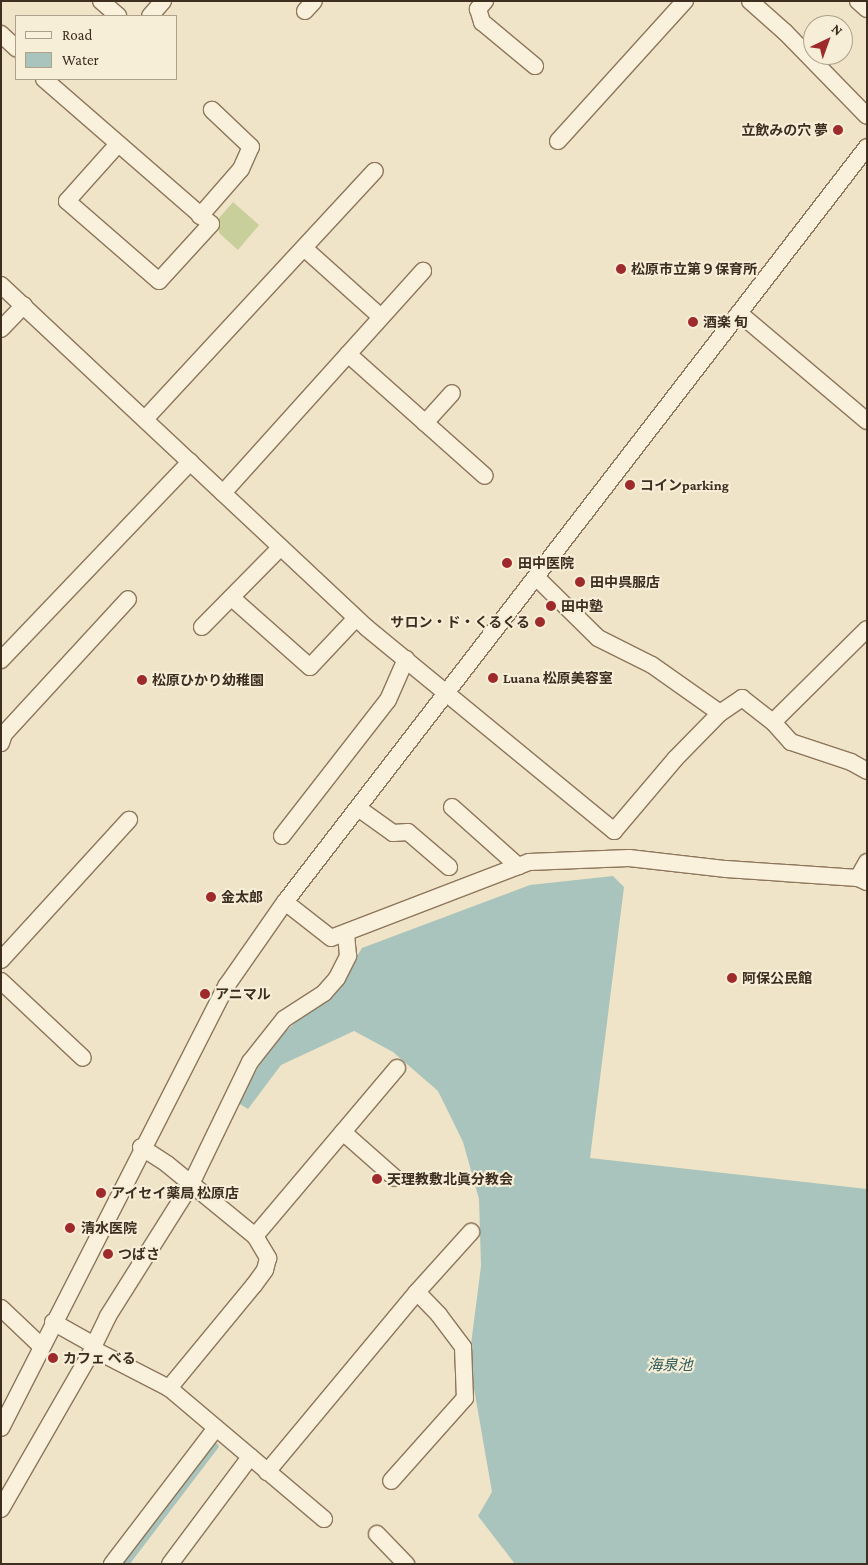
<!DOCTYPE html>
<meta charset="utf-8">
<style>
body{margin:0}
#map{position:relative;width:868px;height:1565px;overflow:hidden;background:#f0e4c8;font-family:"Crimson Pro","Noto Sans JP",serif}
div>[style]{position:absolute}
.green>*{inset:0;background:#c9cf9b}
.water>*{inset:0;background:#a9c4bc}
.stream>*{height:6px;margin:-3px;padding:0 3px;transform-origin:3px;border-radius:3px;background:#a9c4bc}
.roads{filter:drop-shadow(1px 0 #8d765c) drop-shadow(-1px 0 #8d765c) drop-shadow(0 1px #8d765c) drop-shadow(0 -1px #8d765c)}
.street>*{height:16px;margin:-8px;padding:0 8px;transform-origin:8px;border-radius:8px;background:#faf1dc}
.dots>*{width:14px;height:14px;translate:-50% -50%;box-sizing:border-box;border:2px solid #f7eed8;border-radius:50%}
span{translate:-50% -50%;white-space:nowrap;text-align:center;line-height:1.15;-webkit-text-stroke:4px #f7eed8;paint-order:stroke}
.poi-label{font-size:14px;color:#3d2e20;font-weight:700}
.right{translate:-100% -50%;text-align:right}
.left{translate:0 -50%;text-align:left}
.water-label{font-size:15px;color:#2f5d5a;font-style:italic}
.frame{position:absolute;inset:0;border:2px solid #3d2e20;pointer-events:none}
.legend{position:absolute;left:15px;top:15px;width:162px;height:65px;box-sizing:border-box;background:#f7eed8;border:1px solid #ada18e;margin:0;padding:6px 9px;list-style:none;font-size:15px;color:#3d2e20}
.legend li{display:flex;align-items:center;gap:10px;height:25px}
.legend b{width:25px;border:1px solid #ada18e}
.north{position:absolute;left:803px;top:15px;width:50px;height:50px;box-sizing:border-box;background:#f7eed8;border:1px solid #ada18e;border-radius:50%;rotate:42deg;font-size:14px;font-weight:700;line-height:20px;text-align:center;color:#3d2e20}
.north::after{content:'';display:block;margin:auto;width:18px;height:22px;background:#9e2a2b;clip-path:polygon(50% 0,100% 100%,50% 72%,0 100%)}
</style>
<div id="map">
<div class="green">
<div style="clip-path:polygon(233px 202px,259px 225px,238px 250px,219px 233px,218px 219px)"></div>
</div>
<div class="water">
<div style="clip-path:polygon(613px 876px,624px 887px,590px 1158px,867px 1189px,867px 1564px,515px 1564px,478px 1516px,492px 1492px,469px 1360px,481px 1266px,479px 1199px,463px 1142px,438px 1091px,393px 1052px,354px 1031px,281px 1065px,248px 1109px,238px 1103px,272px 1043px,340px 984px,362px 948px,530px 885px)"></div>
</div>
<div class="stream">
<div style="left:126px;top:1564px;width:148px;rotate:-52.7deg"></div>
</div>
<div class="roads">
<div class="street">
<div style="left:101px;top:1px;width:23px;rotate:41deg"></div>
<div style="left:485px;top:1px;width:11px;rotate:131deg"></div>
<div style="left:478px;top:9px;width:14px;rotate:73deg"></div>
<div style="left:482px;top:22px;width:69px;rotate:39.7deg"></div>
<div style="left:750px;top:1px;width:47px;rotate:41.5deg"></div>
<div style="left:785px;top:32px;width:117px;rotate:45.7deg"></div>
<div style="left:858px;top:1px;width:12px;rotate:42deg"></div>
<div style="left:305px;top:11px;width:13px;rotate:-48deg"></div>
<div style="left:150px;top:16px;width:20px;rotate:-49deg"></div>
<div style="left:1px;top:34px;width:21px;rotate:43deg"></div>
<div style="left:44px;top:79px;width:221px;rotate:41deg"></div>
<div style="left:211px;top:224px;width:77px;rotate:132.4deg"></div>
<div style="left:159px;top:281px;width:122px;rotate:-139deg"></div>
<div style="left:67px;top:201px;width:76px;rotate:-48.2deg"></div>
<div style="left:558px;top:141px;width:189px;rotate:-47.8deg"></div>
<div style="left:200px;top:216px;width:62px;rotate:-48.9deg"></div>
<div style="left:241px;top:169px;width:24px;rotate:-66deg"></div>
<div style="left:251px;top:147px;width:54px;rotate:-136.5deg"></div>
<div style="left:304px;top:248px;width:103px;rotate:41.9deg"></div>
<div style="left:1px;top:285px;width:502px;rotate:43.14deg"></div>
<div style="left:367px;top:628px;width:320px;rotate:39.4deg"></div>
<div style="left:614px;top:831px;width:94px;rotate:-49.7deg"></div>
<div style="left:675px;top:759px;width:64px;rotate:-45.6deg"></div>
<div style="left:739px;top:313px;width:167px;rotate:40.2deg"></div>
<div style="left:1px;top:329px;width:33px;rotate:-46deg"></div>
<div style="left:348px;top:354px;width:183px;rotate:41.7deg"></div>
<div style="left:145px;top:419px;width:338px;rotate:-47.2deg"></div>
<div style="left:425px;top:423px;width:40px;rotate:-48deg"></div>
<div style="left:223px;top:493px;width:299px;rotate:-48deg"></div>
<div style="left:536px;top:577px;width:87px;rotate:44.5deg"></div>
<div style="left:598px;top:638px;width:60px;rotate:26.6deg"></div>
<div style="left:652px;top:665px;width:83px;rotate:35.2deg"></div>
<div style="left:720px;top:713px;width:27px;rotate:-34deg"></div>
<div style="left:742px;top:698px;width:39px;rotate:38deg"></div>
<div style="left:773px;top:722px;width:27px;rotate:48deg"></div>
<div style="left:791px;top:742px;width:63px;rotate:18.4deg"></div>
<div style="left:851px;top:762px;width:18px;rotate:29deg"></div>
<div style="left:232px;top:598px;width:104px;rotate:41.5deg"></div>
<div style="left:310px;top:667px;width:67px;rotate:-46.8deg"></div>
<div style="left:202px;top:627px;width:112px;rotate:-45.4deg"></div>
<div style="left:1px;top:660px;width:274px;rotate:-46.3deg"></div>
<div style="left:773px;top:722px;width:132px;rotate:-44.7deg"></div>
<div style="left:1px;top:743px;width:9px;rotate:-72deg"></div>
<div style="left:4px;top:734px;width:183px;rotate:-47.4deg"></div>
<div style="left:452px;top:807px;width:89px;rotate:41.8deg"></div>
<div style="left:358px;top:808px;width:43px;rotate:35.5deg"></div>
<div style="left:393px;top:833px;width:15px;rotate:-4deg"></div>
<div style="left:408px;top:832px;width:54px;rotate:40.5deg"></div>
<div style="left:282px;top:836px;width:172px;rotate:-52.1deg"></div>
<div style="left:388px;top:700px;width:45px;rotate:-66.3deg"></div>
<div style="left:858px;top:878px;width:18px;rotate:-61deg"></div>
<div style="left:285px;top:902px;width:58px;rotate:38deg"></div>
<div style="left:331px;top:938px;width:212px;rotate:-21deg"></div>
<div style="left:529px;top:862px;width:100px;rotate:-2.3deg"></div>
<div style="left:629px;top:858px;width:98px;rotate:6.5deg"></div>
<div style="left:726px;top:869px;width:132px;rotate:3.9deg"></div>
<div style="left:858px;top:878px;width:10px;rotate:24deg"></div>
<div style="left:1px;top:960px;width:190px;rotate:-47.6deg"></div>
<div style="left:1px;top:981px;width:112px;rotate:43.2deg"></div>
<div style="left:343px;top:1132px;width:69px;rotate:41.5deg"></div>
<div style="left:141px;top:1147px;width:31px;rotate:33deg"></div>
<div style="left:167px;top:1164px;width:114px;rotate:39.3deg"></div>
<div style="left:255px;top:1236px;width:26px;rotate:59deg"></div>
<div style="left:268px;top:1258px;width:12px;rotate:104deg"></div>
<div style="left:265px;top:1270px;width:19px;rotate:126deg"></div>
<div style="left:254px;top:1285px;width:134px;rotate:129.5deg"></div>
<div style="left:255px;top:1236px;width:220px;rotate:-49.8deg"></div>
<div style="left:417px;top:1292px;width:81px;rotate:-48deg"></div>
<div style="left:1px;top:1308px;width:55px;rotate:43.5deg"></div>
<div style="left:53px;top:1322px;width:47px;rotate:29.3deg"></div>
<div style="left:94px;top:1345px;width:4px;rotate:104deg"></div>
<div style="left:93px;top:1349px;width:85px;rotate:27.2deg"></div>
<div style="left:169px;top:1388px;width:203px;rotate:40.2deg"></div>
<div style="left:94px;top:1345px;width:32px;rotate:-64deg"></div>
<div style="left:108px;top:1316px;width:156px;rotate:-57.8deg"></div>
<div style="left:191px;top:1184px;width:136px;rotate:-64.2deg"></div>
<div style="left:250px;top:1062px;width:55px;rotate:-51.7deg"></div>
<div style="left:284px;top:1019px;width:48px;rotate:-33deg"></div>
<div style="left:324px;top:993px;width:20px;rotate:-49deg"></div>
<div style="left:337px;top:978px;width:25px;rotate:-63deg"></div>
<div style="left:348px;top:956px;width:22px;rotate:-95deg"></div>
<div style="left:1px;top:1428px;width:497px;rotate:-63deg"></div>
<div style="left:227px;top:985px;width:101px;rotate:-55.1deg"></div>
<div style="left:285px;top:902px;width:953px;rotate:-52.37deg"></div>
<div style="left:267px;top:1472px;width:234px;rotate:-50.2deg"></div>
<div style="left:417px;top:1292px;width:32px;rotate:46deg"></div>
<div style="left:439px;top:1315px;width:40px;rotate:53deg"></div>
<div style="left:463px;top:1347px;width:51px;rotate:87.8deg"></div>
<div style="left:465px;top:1398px;width:111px;rotate:131.7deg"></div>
<div style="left:1px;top:1509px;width:185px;rotate:-60.1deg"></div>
<div style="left:377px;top:1534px;width:42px;rotate:46deg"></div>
<div style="left:112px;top:1564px;width:171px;rotate:-52.6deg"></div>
<div style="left:170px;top:1564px;width:134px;rotate:-53.2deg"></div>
</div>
</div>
<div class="dots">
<div style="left:838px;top:130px;background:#9e2a2b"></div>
<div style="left:621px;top:269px;background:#9e2a2b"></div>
<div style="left:693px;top:322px;background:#9e2a2b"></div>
<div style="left:630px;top:485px;background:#9e2a2b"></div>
<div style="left:507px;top:563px;background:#9e2a2b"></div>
<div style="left:580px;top:582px;background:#9e2a2b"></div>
<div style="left:551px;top:606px;background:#9e2a2b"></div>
<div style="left:540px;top:622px;background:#9e2a2b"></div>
<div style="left:493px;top:678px;background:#9e2a2b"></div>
<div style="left:142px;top:680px;background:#9e2a2b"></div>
<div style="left:211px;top:897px;background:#9e2a2b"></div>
<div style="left:732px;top:978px;background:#9e2a2b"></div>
<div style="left:205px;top:994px;background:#9e2a2b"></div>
<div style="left:377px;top:1179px;background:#9e2a2b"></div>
<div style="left:101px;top:1193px;background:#9e2a2b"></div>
<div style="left:70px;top:1228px;background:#9e2a2b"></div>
<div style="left:108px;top:1254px;background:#9e2a2b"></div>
<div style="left:53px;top:1358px;background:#9e2a2b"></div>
</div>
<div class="poi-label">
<span class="right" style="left:828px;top:130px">立飲みの穴 夢</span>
<span class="left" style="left:631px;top:269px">松原市立第９保育所</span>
<span class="left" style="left:703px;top:322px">酒楽 旬</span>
<span class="left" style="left:640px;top:485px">コインparking</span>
<span class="left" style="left:518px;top:563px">田中医院</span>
<span class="left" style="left:590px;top:582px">田中呉服店</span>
<span class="left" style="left:561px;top:606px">田中塾</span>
<span class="right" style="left:530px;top:622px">サロン・ド・くるくる</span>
<span class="left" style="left:503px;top:678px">Luana 松原美容室</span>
<span class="left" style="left:152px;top:680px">松原ひかり幼稚園</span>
<span class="left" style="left:221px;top:897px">金太郎</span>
<span class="left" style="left:742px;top:978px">阿保公民館</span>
<span class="left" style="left:215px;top:994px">アニマル</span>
<span class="left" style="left:387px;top:1179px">天理教敷北眞分教会</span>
<span class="left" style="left:111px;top:1193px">アイセイ薬局 松原店</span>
<span class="left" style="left:81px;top:1228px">清水医院</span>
<span class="left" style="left:118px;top:1254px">つばさ</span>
<span class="left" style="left:63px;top:1358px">カフェ べる</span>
</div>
<div class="water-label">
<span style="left:670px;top:1366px">海泉池</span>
</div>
<div class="frame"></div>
<ul class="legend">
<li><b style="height:6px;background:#faf1dc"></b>Road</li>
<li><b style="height:14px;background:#a9c4bc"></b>Water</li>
</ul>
<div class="north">N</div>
</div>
